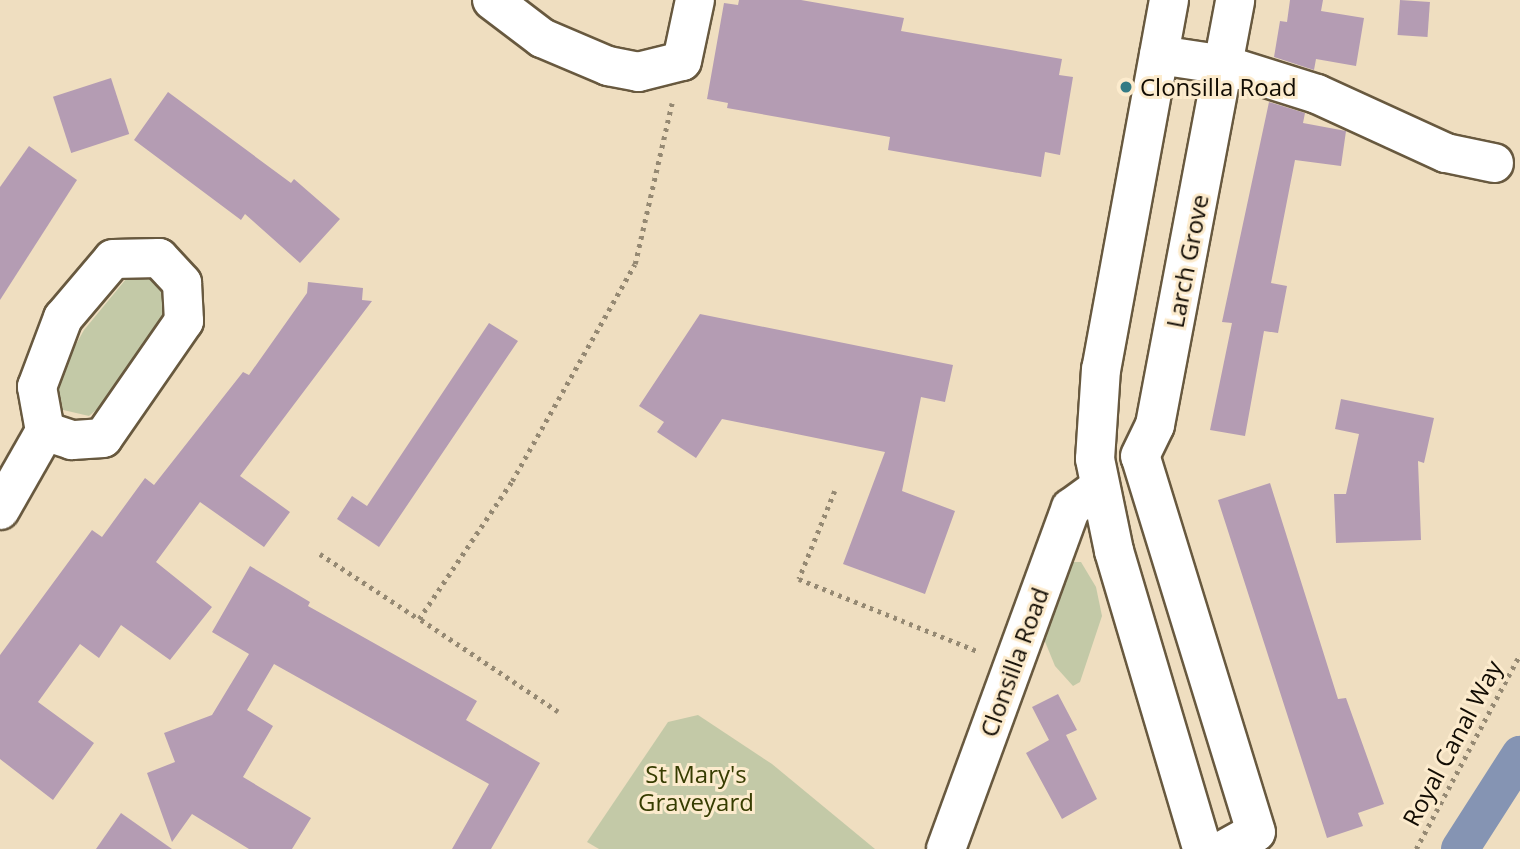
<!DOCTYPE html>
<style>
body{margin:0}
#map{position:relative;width:1520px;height:849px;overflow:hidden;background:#efdec0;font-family:"Open Sans",sans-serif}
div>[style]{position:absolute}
.green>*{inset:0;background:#c3c9a7}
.canal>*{height:38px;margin:-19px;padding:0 19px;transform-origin:19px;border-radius:19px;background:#8594b3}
.building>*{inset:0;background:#b49cb3;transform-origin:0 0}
.path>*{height:4.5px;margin-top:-2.25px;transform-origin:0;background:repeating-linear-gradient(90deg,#958973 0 3.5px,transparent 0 8.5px)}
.roads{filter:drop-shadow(2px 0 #68593f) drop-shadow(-2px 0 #68593f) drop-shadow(0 2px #68593f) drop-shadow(0 -2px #68593f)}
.minor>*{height:38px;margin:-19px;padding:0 19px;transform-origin:19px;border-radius:19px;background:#fff}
.major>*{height:38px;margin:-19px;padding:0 19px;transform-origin:19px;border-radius:19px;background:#fff}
.dots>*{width:19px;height:19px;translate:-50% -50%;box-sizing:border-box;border:4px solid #fcebcd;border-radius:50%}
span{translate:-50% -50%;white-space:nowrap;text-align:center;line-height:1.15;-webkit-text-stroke:6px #fcebcd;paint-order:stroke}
.poi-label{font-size:24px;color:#120c03}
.left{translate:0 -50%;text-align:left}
.street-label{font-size:24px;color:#120c03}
.park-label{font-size:24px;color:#363c00}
</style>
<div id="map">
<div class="green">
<div style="clip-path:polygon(165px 272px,171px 298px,161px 321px,107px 401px,89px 416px,59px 409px,51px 389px,84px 330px,131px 273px)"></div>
<div style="clip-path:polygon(1069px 562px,1081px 562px,1096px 587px,1102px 616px,1080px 682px,1073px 686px,1055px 666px,1039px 627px)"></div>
<div style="clip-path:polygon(698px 715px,772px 764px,875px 849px,599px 849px,587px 842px,668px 722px)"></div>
</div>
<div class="canal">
<div style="left:1460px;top:849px;width:112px;rotate:-57.4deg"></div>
</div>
<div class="building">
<div style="clip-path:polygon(739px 0,801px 0,904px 18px,901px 31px,1062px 59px,1059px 75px,1073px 77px,1060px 155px,1045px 152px,1041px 177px,888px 150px,890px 137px,727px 108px,728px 103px,707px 99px,724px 3px,738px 5px)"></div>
<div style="clip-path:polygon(1290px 0,1323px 0,1321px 11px,1364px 18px,1356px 66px,1316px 59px,1314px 70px,1274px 57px,1280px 21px,1287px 22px)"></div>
<div style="left:1400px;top:0;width:30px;height:35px;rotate:4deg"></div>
<div style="left:111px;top:78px;width:59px;height:61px;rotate:72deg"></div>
<div style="clip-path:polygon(168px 92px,291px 183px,294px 179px,340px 219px,300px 263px,245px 214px,241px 220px,134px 140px)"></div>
<div style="clip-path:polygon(1269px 102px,1305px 113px,1303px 123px,1346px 131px,1341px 166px,1295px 160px,1271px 283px,1287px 286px,1278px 333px,1264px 331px,1245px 436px,1210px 430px,1232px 323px,1222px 322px)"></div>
<div style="clip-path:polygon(29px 146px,77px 180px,0 300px,0 187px)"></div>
<div style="clip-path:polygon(308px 282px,363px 288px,362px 300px,372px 301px,240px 476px,290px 512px,264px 547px,200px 502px,156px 562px,212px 607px,170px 660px,121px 625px,99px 658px,80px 644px,38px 702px,94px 743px,53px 800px,0 759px,0 655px,92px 530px,102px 537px,145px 478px,154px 485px,243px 372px,249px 375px,307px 293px)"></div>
<div style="clip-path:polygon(700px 314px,953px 365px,945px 402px,921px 397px,902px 491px,955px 511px,925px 594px,843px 564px,885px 452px,722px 419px,696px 458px,657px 432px,664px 422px,639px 406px)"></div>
<div style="clip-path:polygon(489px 323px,518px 341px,379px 547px,337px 519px,352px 496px,367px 506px)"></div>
<div style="clip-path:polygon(1341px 399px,1434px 418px,1424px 463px,1418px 461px,1421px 540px,1336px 543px,1334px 494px,1346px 494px,1359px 434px,1335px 429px)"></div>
<div style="clip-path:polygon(1270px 483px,1338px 699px,1346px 698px,1384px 804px,1358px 813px,1363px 826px,1327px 838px,1218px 500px)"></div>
<div style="clip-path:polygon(250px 566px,310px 602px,308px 606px,477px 701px,466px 720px,540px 763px,491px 849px,452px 849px,489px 784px,274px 664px,247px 710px,273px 726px,243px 777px,311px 818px,292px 849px,249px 849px,192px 814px,172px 842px,147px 773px,175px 762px,164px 733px,212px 715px,249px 654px,212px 632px)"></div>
<div style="clip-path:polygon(1058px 694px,1077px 730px,1066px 735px,1097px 799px,1062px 819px,1026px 753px,1049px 740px,1032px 707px)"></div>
<div style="clip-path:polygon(121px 813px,172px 849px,96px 849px)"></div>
</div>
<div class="path">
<div style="left:835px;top:491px;width:95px;rotate:112.2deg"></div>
<div style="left:799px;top:579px;width:195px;rotate:22deg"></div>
<div style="left:320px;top:554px;width:118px;rotate:33.3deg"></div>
<div style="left:558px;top:712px;width:167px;rotate:-146.2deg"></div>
<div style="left:419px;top:619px;width:166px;rotate:-56deg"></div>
<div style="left:512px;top:481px;width:249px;rotate:-60.5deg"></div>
<div style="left:635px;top:264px;width:165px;rotate:-77.1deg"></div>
<div style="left:1416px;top:849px;width:221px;rotate:-61.9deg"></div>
</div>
<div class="roads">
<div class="minor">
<div style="left:492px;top:0;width:63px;rotate:37.2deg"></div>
<div style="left:542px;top:38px;width:72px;rotate:23deg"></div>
<div style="left:608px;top:66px;width:31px;rotate:11deg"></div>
<div style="left:638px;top:72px;width:45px;rotate:-14deg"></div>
<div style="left:682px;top:61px;width:62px;rotate:-78deg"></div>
<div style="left:1159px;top:55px;width:67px;rotate:8.6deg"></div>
<div style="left:1225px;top:65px;width:96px;rotate:17.5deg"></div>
<div style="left:1317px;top:94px;width:142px;rotate:24.6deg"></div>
<div style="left:1446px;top:153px;width:49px;rotate:11.8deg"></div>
<div style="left:159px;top:258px;width:34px;rotate:47deg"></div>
<div style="left:182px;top:283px;width:38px;rotate:87deg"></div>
<div style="left:184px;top:321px;width:142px;rotate:124.7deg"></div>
<div style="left:103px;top:438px;width:31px;rotate:176deg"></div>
<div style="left:72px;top:440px;width:28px;rotate:-162deg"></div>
<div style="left:45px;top:431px;width:45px;rotate:-100.3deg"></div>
<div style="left:37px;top:387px;width:74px;rotate:-69.4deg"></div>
<div style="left:63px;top:318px;width:77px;rotate:-49.7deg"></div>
<div style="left:113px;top:259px;width:46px;rotate:-1.2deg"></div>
<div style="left:0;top:510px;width:91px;rotate:-60.3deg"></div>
<div style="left:946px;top:849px;width:363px;rotate:-69.9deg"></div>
<div style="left:1071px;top:508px;width:34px;rotate:-36deg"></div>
<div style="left:1225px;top:849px;width:35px;rotate:-29deg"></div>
<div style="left:1256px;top:832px;width:393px;rotate:-107.1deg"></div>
<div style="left:1140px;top:456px;width:34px;rotate:-64deg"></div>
<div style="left:1155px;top:425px;width:432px;rotate:-79.3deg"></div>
</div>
<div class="major">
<div style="left:1169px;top:0;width:375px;rotate:100.4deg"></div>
<div style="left:1101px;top:369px;width:90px;rotate:93.8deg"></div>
<div style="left:1095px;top:459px;width:94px;rotate:78.3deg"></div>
<div style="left:1114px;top:551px;width:311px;rotate:73.5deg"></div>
</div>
</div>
<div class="dots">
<div style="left:1126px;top:87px;background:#347b85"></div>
</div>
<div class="poi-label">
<span class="left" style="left:1140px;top:87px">Clonsilla Road</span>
</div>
<div class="street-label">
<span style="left:1187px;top:261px;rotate:-79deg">Larch Grove</span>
<span style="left:1014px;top:662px;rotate:-70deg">Clonsilla Road</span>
<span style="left:1452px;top:743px;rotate:-62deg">Royal Canal Way</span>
</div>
<div class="park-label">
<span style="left:696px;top:788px">St Mary's<br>Graveyard</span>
</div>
</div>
